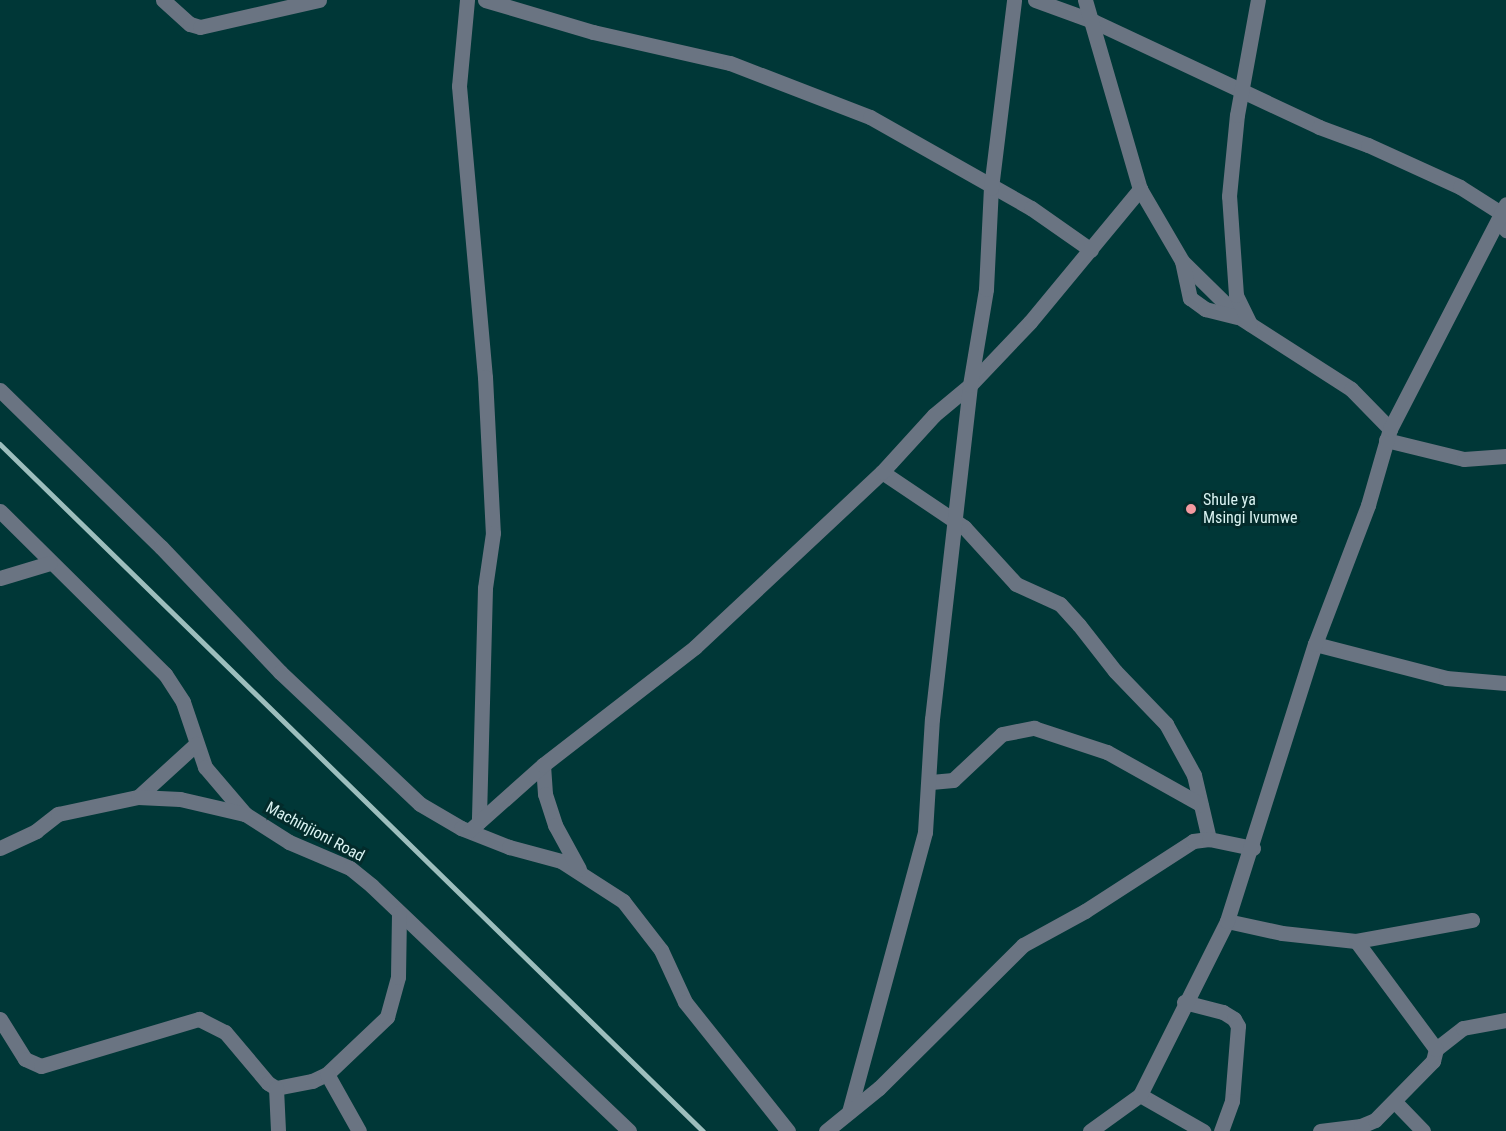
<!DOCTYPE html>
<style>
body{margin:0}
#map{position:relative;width:1506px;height:1131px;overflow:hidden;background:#003737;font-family:"Roboto Condensed",sans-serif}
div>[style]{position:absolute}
.minor>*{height:15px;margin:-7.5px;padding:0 7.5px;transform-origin:7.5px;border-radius:7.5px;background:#6a7482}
.rail>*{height:4.5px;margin:-2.25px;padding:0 2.25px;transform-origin:2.25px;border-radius:2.25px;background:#9dbebd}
.dots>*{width:16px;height:16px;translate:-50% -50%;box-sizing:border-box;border:3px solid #032b2b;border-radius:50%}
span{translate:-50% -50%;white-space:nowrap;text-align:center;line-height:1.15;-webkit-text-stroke:6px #032b2b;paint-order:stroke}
.poi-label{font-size:16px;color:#d9f2f1}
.left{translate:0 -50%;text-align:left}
.street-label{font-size:16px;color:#d9f2f1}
</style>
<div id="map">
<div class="minor">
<div style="left:163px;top:0;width:36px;rotate:42deg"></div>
<div style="left:190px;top:24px;width:10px;rotate:17deg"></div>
<div style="left:200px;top:27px;width:122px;rotate:-12.8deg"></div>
<div style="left:467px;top:0;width:86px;rotate:95.3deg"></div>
<div style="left:459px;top:86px;width:292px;rotate:84.9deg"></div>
<div style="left:485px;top:377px;width:156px;rotate:87.1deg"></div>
<div style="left:493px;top:533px;width:56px;rotate:98.3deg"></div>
<div style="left:485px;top:588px;width:234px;rotate:91.5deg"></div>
<div style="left:485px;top:0;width:113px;rotate:16.5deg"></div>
<div style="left:593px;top:32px;width:140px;rotate:12.8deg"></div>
<div style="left:730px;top:63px;width:150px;rotate:21.1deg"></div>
<div style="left:870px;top:117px;width:185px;rotate:29.5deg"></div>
<div style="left:1031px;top:208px;width:73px;rotate:35deg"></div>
<div style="left:1035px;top:0;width:62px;rotate:19.9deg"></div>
<div style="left:1093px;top:21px;width:250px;rotate:25.1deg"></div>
<div style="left:1319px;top:127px;width:52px;rotate:20.2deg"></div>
<div style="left:1368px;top:145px;width:101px;rotate:24.5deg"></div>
<div style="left:1460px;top:187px;width:49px;rotate:32.4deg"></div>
<div style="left:1501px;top:213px;width:18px;rotate:74deg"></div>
<div style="left:1085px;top:0;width:197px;rotate:73.8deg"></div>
<div style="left:1140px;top:189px;width:83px;rotate:59.7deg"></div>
<div style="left:1182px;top:261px;width:80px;rotate:44.5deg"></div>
<div style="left:1239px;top:317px;width:133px;rotate:32.7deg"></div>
<div style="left:1351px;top:389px;width:56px;rotate:45.7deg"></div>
<div style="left:1182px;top:261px;width:38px;rotate:78deg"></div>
<div style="left:1190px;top:298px;width:19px;rotate:36deg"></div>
<div style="left:1205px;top:309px;width:32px;rotate:14deg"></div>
<div style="left:1250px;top:324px;width:32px;rotate:-116deg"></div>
<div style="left:1236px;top:295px;width:99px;rotate:-94deg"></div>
<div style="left:1229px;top:196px;width:81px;rotate:-84.4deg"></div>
<div style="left:1237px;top:115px;width:117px;rotate:-79.7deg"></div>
<div style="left:0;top:390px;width:225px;rotate:44.3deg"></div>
<div style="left:161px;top:547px;width:173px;rotate:46.4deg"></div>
<div style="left:280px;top:672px;width:192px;rotate:43.3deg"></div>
<div style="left:420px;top:804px;width:48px;rotate:30.3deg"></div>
<div style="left:461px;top:828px;width:52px;rotate:21.6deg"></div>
<div style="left:509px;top:847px;width:54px;rotate:15.1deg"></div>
<div style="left:561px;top:861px;width:74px;rotate:32.8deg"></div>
<div style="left:623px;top:901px;width:62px;rotate:52.2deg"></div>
<div style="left:661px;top:950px;width:57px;rotate:65.2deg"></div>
<div style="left:685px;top:1002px;width:165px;rotate:51.4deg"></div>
<div style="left:1386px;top:440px;width:80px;rotate:13.7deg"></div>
<div style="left:1464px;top:459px;width:42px;rotate:-4.1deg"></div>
<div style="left:882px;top:472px;width:99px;rotate:33.9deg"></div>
<div style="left:964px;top:527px;width:77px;rotate:47.6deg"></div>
<div style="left:1016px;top:584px;width:48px;rotate:24.4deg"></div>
<div style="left:1060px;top:604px;width:28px;rotate:48deg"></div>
<div style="left:1079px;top:625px;width:58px;rotate:52deg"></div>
<div style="left:1115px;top:671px;width:74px;rotate:46.1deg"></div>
<div style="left:1166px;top:724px;width:58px;rotate:61.2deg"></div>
<div style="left:1194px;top:775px;width:66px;rotate:76.8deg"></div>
<div style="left:0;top:511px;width:232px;rotate:44.7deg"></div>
<div style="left:165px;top:674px;width:33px;rotate:57deg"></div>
<div style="left:183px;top:702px;width:69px;rotate:71.3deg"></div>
<div style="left:205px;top:767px;width:62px;rotate:49.6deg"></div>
<div style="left:245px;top:814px;width:52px;rotate:32.5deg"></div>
<div style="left:289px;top:842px;width:66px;rotate:23.1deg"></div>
<div style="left:350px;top:868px;width:28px;rotate:39deg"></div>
<div style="left:372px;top:886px;width:355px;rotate:43.6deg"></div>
<div style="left:0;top:578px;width:52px;rotate:-16.7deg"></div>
<div style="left:1315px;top:644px;width:135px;rotate:14.5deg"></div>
<div style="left:1446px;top:678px;width:60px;rotate:4.8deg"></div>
<div style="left:543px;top:765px;width:29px;rotate:86deg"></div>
<div style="left:545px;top:794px;width:33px;rotate:72deg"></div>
<div style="left:555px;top:825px;width:50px;rotate:61.4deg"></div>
<div style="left:931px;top:782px;width:22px;rotate:-5deg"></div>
<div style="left:953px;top:780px;width:67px;rotate:-43.2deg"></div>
<div style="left:1002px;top:734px;width:33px;rotate:-11deg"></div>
<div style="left:1034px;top:728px;width:77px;rotate:18.2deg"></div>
<div style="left:1107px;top:752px;width:107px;rotate:29.2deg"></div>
<div style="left:138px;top:797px;width:79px;rotate:-42.4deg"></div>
<div style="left:470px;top:830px;width:98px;rotate:-41.7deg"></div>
<div style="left:543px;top:765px;width:192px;rotate:-37.8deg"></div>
<div style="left:695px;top:647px;width:256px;rotate:-43.1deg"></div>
<div style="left:882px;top:472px;width:77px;rotate:-47.6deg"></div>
<div style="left:934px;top:415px;width:47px;rotate:-39.8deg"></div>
<div style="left:970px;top:385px;width:87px;rotate:-46.4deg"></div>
<div style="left:1030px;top:322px;width:173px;rotate:-50.4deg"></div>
<div style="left:0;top:848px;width:40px;rotate:-25deg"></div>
<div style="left:36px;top:831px;width:28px;rotate:-38deg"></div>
<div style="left:58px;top:814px;width:82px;rotate:-12deg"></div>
<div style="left:138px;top:797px;width:42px;rotate:2.7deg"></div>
<div style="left:180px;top:799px;width:67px;rotate:13deg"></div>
<div style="left:1227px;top:921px;width:56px;rotate:12.3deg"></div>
<div style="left:1282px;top:933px;width:74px;rotate:6.2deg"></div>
<div style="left:1356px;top:941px;width:118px;rotate:-10.3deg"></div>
<div style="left:1184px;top:1002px;width:40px;rotate:14.4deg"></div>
<div style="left:1223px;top:1012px;width:13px;rotate:32deg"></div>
<div style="left:1234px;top:1019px;width:8px;rotate:60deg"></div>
<div style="left:1238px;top:1026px;width:75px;rotate:94.6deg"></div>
<div style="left:1232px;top:1101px;width:32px;rotate:110deg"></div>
<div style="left:0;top:1019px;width:47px;rotate:58deg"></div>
<div style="left:25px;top:1059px;width:17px;rotate:24deg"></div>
<div style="left:41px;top:1066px;width:165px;rotate:-16.6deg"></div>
<div style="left:199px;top:1019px;width:29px;rotate:27deg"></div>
<div style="left:225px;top:1032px;width:67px;rotate:49.9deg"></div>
<div style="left:268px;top:1083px;width:9px;rotate:32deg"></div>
<div style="left:276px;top:1088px;width:37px;rotate:-11deg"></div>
<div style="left:312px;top:1081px;width:17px;rotate:-25deg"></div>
<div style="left:327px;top:1074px;width:83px;rotate:-43.5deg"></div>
<div style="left:387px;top:1017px;width:41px;rotate:-74.6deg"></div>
<div style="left:398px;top:977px;width:64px;rotate:-89.1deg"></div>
<div style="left:1436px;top:1049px;width:34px;rotate:-38deg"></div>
<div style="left:1463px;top:1028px;width:44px;rotate:-10.5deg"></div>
<div style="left:327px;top:1074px;width:65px;rotate:60.7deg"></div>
<div style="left:276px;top:1088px;width:43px;rotate:87.3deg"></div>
<div style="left:1140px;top:1095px;width:73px;rotate:29.7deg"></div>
<div style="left:1396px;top:1103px;width:39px;rotate:46deg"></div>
<div style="left:849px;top:1112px;width:290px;rotate:-74.8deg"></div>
<div style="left:925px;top:832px;width:113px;rotate:-86.5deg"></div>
<div style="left:932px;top:719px;width:336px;rotate:-83.5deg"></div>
<div style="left:970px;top:385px;width:97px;rotate:-80.5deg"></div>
<div style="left:986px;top:289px;width:101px;rotate:-87.2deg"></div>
<div style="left:991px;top:188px;width:189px;rotate:-83deg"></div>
<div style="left:826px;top:1131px;width:68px;rotate:-39.1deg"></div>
<div style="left:879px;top:1088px;width:203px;rotate:-44.8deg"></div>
<div style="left:1023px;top:945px;width:71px;rotate:-28.7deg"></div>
<div style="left:1085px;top:911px;width:129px;rotate:-32.9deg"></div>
<div style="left:1193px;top:841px;width:16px;rotate:-7deg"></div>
<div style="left:1209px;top:839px;width:45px;rotate:11.6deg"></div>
<div style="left:1090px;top:1131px;width:62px;rotate:-35.8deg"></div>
<div style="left:1140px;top:1095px;width:195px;rotate:-63.4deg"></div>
<div style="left:1227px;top:921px;width:291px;rotate:-72.4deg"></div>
<div style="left:1315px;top:644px;width:149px;rotate:-69.1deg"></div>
<div style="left:1368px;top:505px;width:79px;rotate:-73.9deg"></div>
<div style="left:1390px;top:429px;width:253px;rotate:-62.7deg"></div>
<div style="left:1320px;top:1131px;width:41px;rotate:-7deg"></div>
<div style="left:1361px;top:1126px;width:15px;rotate:-23deg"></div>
<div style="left:1375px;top:1120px;width:83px;rotate:-45.5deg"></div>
<div style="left:1433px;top:1061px;width:12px;rotate:-76deg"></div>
<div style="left:1436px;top:1049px;width:134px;rotate:-126.5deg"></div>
</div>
<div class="rail">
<div style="left:0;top:444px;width:983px;rotate:44.34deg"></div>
</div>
<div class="dots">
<div style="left:1191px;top:509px;background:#f49aa1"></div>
</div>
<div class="poi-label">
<span class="left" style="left:1203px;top:509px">Shule ya<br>Msingi Ivumwe</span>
</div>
<div class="street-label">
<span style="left:315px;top:832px;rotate:28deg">Machinjioni Road</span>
</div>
</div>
